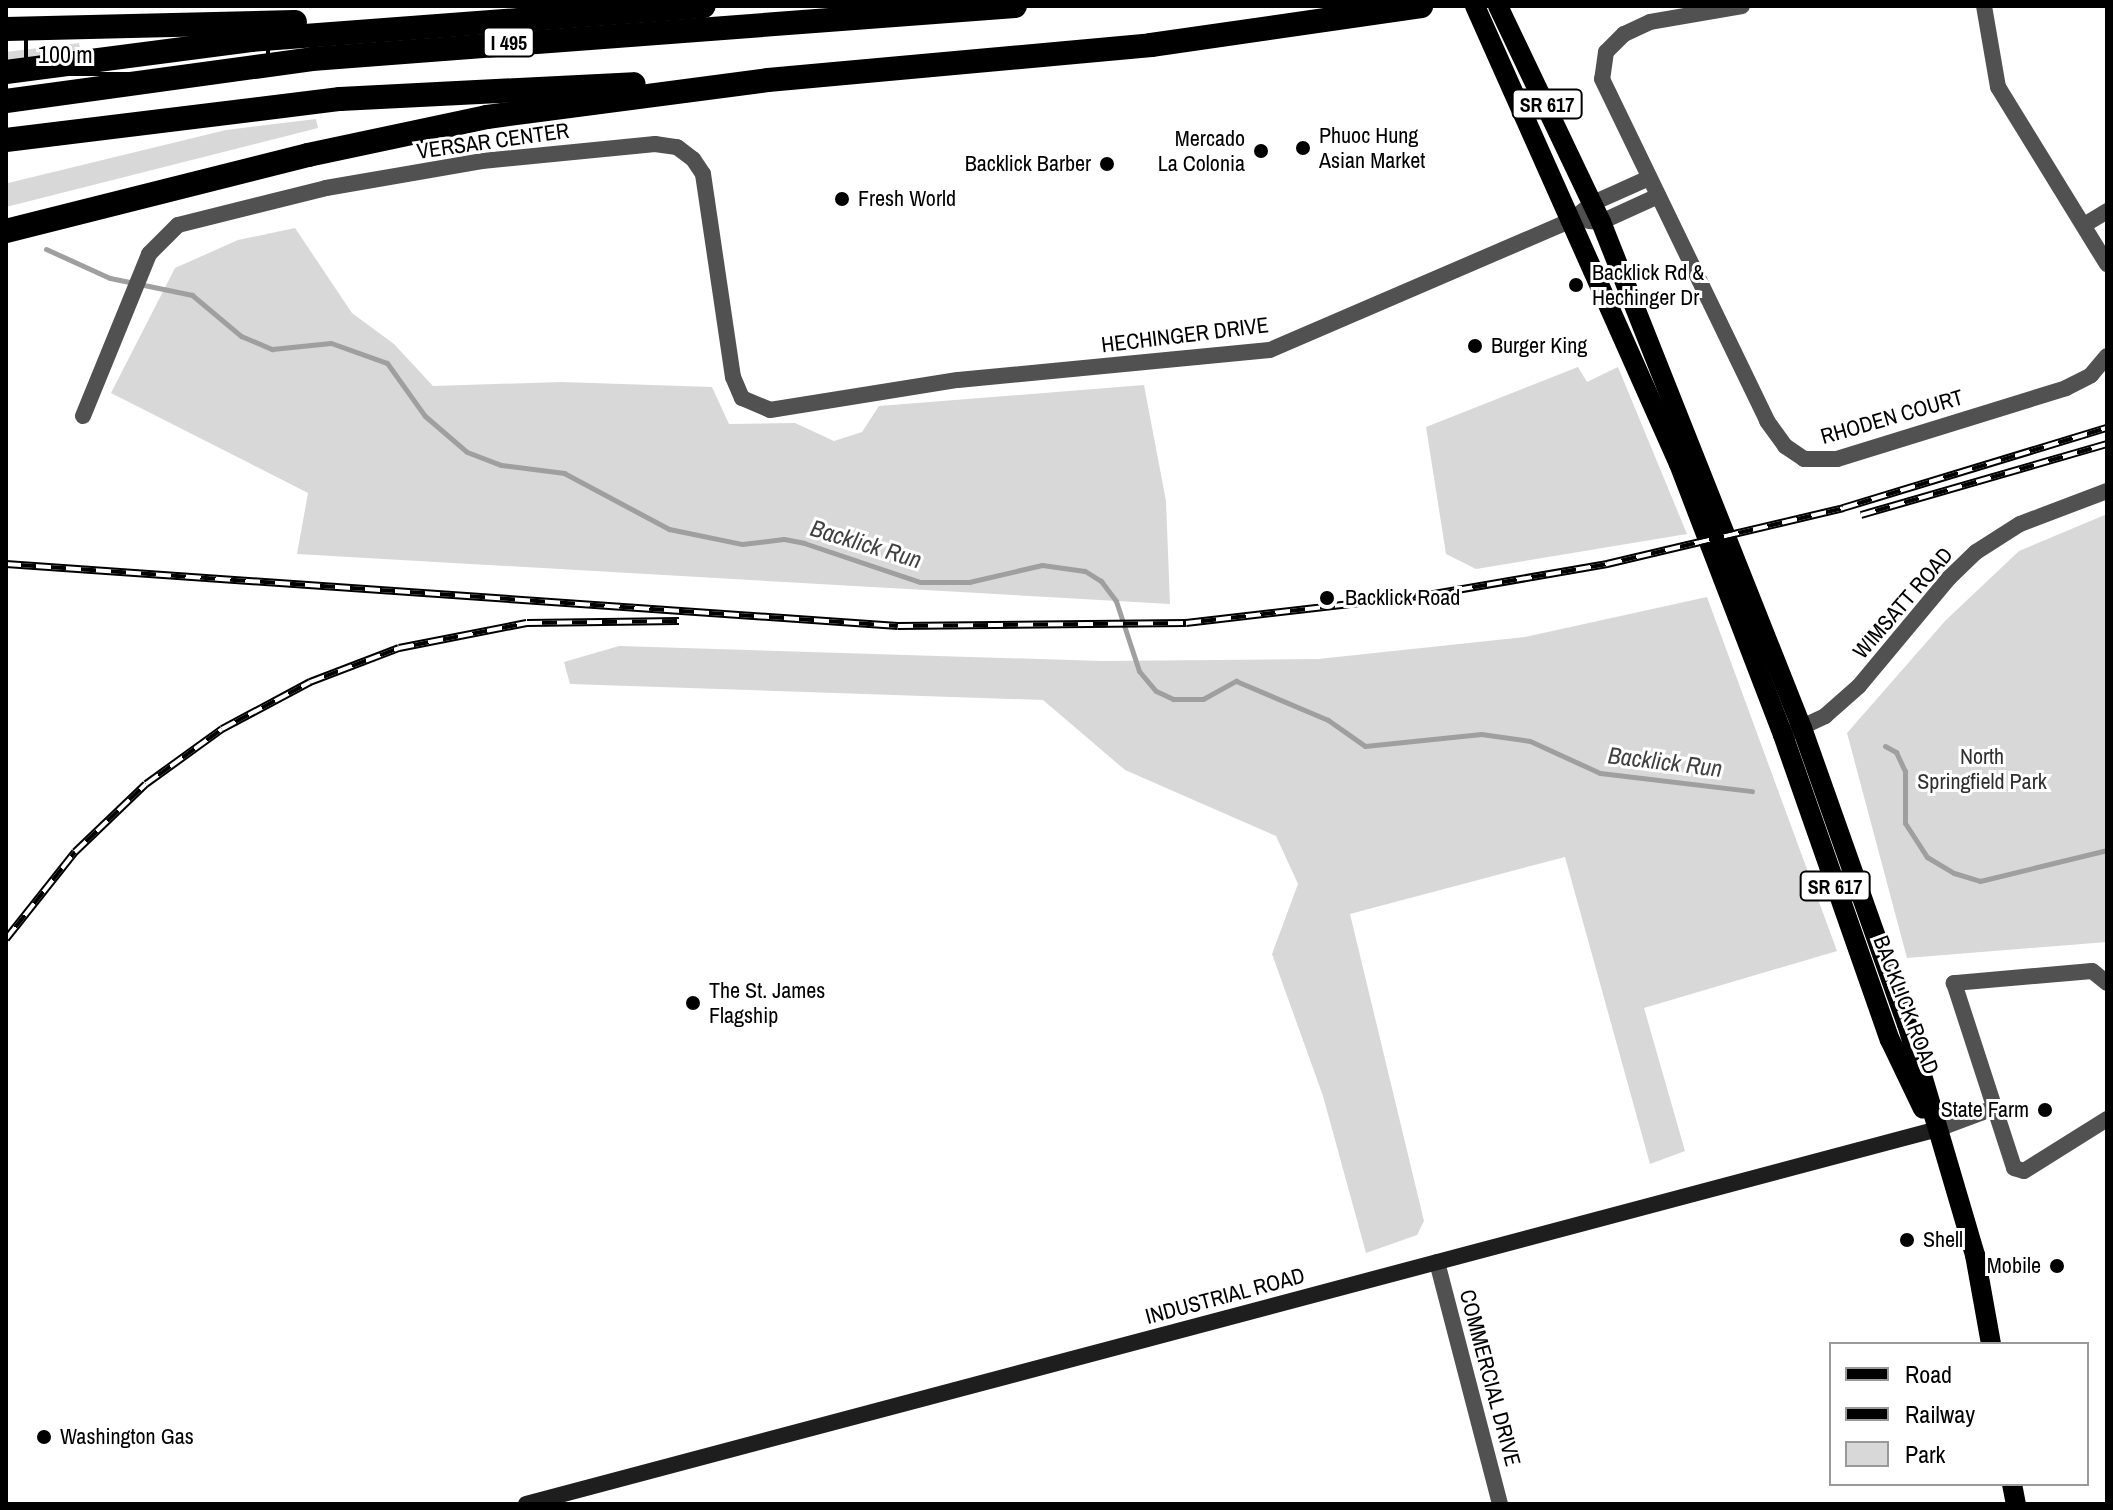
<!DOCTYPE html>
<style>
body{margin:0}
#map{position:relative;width:2113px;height:1510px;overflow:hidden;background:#fff;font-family:"Archivo Narrow",sans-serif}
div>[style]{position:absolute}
.green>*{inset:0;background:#d8d8d8}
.stream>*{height:5px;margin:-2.5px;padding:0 2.5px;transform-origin:2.5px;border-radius:2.5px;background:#9f9f9f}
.street>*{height:16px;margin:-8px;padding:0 8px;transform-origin:8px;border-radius:8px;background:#515151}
.secondary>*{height:16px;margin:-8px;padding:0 8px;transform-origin:8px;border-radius:8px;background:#1e1e1e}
.primary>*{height:20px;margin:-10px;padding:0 10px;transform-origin:10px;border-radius:10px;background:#000}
.highway>*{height:24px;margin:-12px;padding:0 12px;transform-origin:12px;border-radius:12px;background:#000}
.rail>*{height:8px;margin-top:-4px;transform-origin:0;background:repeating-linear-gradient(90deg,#fff 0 15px,#000 0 30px);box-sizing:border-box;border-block:2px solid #000}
.dots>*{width:22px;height:22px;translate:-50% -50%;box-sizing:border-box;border:4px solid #fff;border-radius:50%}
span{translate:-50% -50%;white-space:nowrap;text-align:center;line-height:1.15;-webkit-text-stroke:6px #fff;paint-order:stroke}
.shield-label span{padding:2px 6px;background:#fff;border:2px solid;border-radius:6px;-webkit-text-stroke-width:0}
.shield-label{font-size:20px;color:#000;font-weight:700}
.poi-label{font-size:22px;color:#000}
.left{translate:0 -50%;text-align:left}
.right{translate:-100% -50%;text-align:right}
.street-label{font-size:22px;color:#000}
.park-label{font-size:22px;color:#2f2f2f}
.water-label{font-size:24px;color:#404040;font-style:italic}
.frame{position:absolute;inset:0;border:8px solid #000;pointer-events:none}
.legend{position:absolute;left:1829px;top:1342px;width:260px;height:144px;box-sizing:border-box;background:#fff;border:2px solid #999;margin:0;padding:10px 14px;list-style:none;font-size:24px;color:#000}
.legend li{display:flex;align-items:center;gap:16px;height:40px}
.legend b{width:40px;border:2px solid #999}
.scale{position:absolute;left:24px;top:40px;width:246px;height:36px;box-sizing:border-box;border:4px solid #000;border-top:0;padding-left:10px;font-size:24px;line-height:28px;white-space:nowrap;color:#000;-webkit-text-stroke:6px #fff;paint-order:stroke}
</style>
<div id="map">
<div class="green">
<div style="clip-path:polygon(79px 43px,81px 53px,6px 65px,6px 52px)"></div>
<div style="clip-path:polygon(316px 119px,318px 128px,6px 207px,6px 176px,8px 183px,226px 130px)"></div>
<div style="clip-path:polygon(295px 228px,352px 313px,394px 344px,433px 386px,561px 382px,712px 387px,729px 424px,795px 423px,834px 441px,862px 432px,879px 406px,1144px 385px,1166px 501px,1170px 604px,297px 554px,308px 493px,111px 393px,175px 268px,238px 240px)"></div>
<div style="clip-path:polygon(1578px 367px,1587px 382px,1618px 367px,1687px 534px,1476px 569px,1446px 554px,1426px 427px)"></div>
<div style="clip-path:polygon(2107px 514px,2107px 942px,1907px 958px,1847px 733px,1945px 621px,2019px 551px)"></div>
<div style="clip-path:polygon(1707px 597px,1837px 951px,1644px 1008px,1685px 1151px,1650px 1164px,1565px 857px,1350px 914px,1424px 1221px,1417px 1235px,1366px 1253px,1323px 1096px,1272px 954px,1298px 884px,1276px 836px,1125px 770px,1043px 700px,570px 684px,564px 662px,619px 646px,1102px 661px,1318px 659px,1525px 637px)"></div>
</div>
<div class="stream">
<div style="left:46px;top:249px;width:70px;rotate:24.4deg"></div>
<div style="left:110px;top:278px;width:84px;rotate:11.7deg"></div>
<div style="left:192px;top:295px;width:64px;rotate:39.9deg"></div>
<div style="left:241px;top:336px;width:34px;rotate:23deg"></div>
<div style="left:272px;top:349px;width:59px;rotate:-5.8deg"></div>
<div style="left:331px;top:343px;width:59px;rotate:19.7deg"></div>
<div style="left:387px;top:363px;width:65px;rotate:54.4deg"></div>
<div style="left:425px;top:416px;width:55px;rotate:40.6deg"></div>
<div style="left:467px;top:452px;width:36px;rotate:21deg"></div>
<div style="left:501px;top:465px;width:64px;rotate:7.2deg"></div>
<div style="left:564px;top:473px;width:119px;rotate:28.1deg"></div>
<div style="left:669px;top:529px;width:75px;rotate:11.6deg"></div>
<div style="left:742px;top:544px;width:42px;rotate:-6.8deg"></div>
<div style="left:784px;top:539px;width:20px;rotate:11deg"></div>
<div style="left:804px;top:543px;width:122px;rotate:18.6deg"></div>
<div style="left:920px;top:582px;width:49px"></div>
<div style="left:969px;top:582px;width:75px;rotate:-13.1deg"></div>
<div style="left:1042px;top:565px;width:43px;rotate:7.9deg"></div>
<div style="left:1085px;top:571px;width:19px;rotate:32deg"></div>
<div style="left:1101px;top:581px;width:25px;rotate:53deg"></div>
<div style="left:1116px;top:601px;width:74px;rotate:71.8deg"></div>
<div style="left:1139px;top:671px;width:26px;rotate:50deg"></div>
<div style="left:1156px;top:691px;width:19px;rotate:25deg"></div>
<div style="left:1173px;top:699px;width:30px"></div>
<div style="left:1203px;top:699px;width:38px;rotate:-29deg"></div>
<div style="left:1236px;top:681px;width:100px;rotate:23deg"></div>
<div style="left:1328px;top:720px;width:45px;rotate:35.1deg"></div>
<div style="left:1365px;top:746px;width:117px;rotate:-5.9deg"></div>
<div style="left:1481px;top:734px;width:49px;rotate:8.1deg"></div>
<div style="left:1530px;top:741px;width:77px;rotate:24.6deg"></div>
<div style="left:1600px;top:773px;width:153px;rotate:6.8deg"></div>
<div style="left:1885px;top:746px;width:13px;rotate:29deg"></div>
<div style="left:1896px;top:752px;width:21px;rotate:65deg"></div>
<div style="left:1905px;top:771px;width:52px;rotate:90deg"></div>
<div style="left:1905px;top:823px;width:40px;rotate:57.1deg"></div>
<div style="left:1927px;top:857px;width:31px;rotate:31deg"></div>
<div style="left:1954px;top:873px;width:27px;rotate:17deg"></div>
<div style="left:1980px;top:881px;width:131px;rotate:-13.7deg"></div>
</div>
<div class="street">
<div style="left:1742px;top:6px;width:93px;rotate:170.1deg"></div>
<div style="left:1650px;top:22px;width:29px;rotate:155deg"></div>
<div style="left:1624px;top:34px;width:25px;rotate:135deg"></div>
<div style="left:1606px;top:52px;width:27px;rotate:98deg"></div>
<div style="left:1602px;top:79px;width:380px;rotate:64.2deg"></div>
<div style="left:1767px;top:421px;width:31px;rotate:54deg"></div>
<div style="left:1785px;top:446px;width:23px;rotate:34deg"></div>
<div style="left:1804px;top:459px;width:33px"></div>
<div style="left:1837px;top:459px;width:240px;rotate:-17.2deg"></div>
<div style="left:2066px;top:388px;width:28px;rotate:-27deg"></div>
<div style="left:2091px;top:375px;width:25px;rotate:-50deg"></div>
<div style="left:1984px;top:6px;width:82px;rotate:80.2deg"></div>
<div style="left:1998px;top:87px;width:208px;rotate:58.4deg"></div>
<div style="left:1589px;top:221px;width:12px;rotate:5deg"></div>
<div style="left:1601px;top:222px;width:63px;rotate:-24.5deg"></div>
<div style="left:2084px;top:225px;width:27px;rotate:-31deg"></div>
<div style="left:83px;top:416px;width:175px;rotate:-67.8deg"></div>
<div style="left:149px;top:254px;width:41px;rotate:-45deg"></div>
<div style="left:178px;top:225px;width:153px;rotate:-14deg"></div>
<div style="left:326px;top:188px;width:158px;rotate:-9.8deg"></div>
<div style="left:482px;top:161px;width:174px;rotate:-5.6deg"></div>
<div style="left:655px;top:144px;width:22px;rotate:8deg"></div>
<div style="left:677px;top:147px;width:20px;rotate:37deg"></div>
<div style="left:693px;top:159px;width:18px;rotate:56deg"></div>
<div style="left:703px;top:174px;width:205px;rotate:81.6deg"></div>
<div style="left:733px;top:377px;width:23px;rotate:67deg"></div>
<div style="left:742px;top:398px;width:30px;rotate:23deg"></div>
<div style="left:770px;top:410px;width:190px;rotate:-9.1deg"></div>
<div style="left:958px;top:380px;width:313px;rotate:-5.5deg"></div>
<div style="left:1270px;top:350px;width:327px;rotate:-23.3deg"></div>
<div style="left:1570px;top:221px;width:29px;rotate:-38deg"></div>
<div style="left:1593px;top:203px;width:61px;rotate:-24.1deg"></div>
<div style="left:1791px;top:732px;width:38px;rotate:-25deg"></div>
<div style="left:1825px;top:716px;width:45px;rotate:-41.4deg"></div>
<div style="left:1859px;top:686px;width:141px;rotate:-50.2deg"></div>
<div style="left:1949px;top:578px;width:37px;rotate:-44deg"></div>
<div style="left:1976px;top:552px;width:52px;rotate:-32.5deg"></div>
<div style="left:2020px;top:524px;width:93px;rotate:-20.8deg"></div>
<div style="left:2107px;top:983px;width:19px;rotate:-141deg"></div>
<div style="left:2092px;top:971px;width:139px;rotate:175deg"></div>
<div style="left:1954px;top:983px;width:194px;rotate:72deg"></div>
<div style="left:2014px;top:1168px;width:10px;rotate:17deg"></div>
<div style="left:2024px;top:1171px;width:98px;rotate:-32.1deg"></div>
<div style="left:1935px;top:1130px;width:63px;rotate:-20.4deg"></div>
<div style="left:1437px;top:1262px;width:250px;rotate:75.4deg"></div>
</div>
<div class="secondary">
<div style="left:526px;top:1504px;width:1458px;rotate:-14.87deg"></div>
</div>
<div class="primary">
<div style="left:1475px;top:6px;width:501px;rotate:65.99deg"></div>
<div style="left:1679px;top:464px;width:290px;rotate:69deg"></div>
<div style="left:1783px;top:735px;width:323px;rotate:70.7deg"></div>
<div style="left:1890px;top:1040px;width:76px;rotate:64.4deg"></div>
<div style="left:1498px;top:6px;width:239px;rotate:64.5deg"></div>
<div style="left:1601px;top:222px;width:544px;rotate:68.34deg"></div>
<div style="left:1802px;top:728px;width:314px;rotate:70.5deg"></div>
<div style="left:1907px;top:1024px;width:241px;rotate:73.6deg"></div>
<div style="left:1975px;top:1255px;width:90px;rotate:79.8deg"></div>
<div style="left:2012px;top:1484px;width:20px;rotate:79deg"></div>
</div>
<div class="highway">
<div style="left:6px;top:29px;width:289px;rotate:-1.4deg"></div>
<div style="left:6px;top:72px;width:247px;rotate:-7.4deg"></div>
<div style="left:251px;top:40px;width:454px;rotate:-4.3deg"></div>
<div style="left:6px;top:101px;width:309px;rotate:-7.8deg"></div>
<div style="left:312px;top:59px;width:705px;rotate:-4.31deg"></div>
<div style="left:6px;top:140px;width:337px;rotate:-7deg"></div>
<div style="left:340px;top:99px;width:294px;rotate:-2.9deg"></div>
<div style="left:6px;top:231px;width:311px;rotate:-14.1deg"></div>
<div style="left:308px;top:155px;width:183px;rotate:-12deg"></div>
<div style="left:487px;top:117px;width:283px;rotate:-7.5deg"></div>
<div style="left:768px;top:80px;width:385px;rotate:-5.2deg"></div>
<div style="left:1151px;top:45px;width:273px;rotate:-8.2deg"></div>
</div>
<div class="rail">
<div style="left:1861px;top:515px;width:256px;rotate:-16.1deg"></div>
<div style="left:6px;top:564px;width:894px;rotate:3.98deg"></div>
<div style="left:898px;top:626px;width:288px;rotate:-0.6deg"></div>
<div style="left:1186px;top:623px;width:244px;rotate:-6.6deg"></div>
<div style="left:1428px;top:595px;width:182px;rotate:-9.8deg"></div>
<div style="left:1607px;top:564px;width:243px;rotate:-13.3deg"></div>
<div style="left:1843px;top:508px;width:276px;rotate:-16.9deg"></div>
<div style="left:6px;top:939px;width:111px;rotate:-51.6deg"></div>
<div style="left:75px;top:852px;width:98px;rotate:-43.8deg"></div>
<div style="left:146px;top:784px;width:94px;rotate:-35.9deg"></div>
<div style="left:222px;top:729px;width:100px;rotate:-28.1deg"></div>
<div style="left:310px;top:682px;width:95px;rotate:-20.9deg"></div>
<div style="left:399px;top:648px;width:130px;rotate:-11.1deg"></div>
<div style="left:527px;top:623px;width:152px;rotate:-0.8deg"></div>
</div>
<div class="dots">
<div style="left:1303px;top:148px;background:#000"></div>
<div style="left:1261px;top:151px;background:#000"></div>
<div style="left:1107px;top:164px;background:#000"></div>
<div style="left:842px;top:199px;background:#000"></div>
<div style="left:1576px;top:285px;background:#000"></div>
<div style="left:1475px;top:346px;background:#000"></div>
<div style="left:1327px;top:598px;background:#000"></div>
<div style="left:693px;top:1003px;background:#000"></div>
<div style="left:2045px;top:1110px;background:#000"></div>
<div style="left:1907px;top:1240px;background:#000"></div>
<div style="left:2057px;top:1266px;background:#000"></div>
<div style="left:44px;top:1437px;background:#000"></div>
</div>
<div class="shield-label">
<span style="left:509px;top:42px">I 495</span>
<span style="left:1547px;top:104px">SR 617</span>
<span style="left:1835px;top:886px">SR 617</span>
</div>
<div class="poi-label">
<span class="left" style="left:1319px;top:148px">Phuoc Hung<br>Asian Market</span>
<span class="right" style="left:1245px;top:151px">Mercado<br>La Colonia</span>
<span class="right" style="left:1091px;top:164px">Backlick Barber</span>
<span class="left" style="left:858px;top:199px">Fresh World</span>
<span class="left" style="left:1592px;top:285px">Backlick Rd &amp;<br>Hechinger Dr</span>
<span class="left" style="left:1491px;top:346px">Burger King</span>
<span class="left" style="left:1345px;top:598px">Backlick Road</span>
<span class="left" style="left:709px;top:1003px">The St. James<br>Flagship</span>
<span class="right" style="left:2029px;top:1110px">State Farm</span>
<span class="left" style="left:1923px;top:1240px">Shell</span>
<span class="right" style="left:2041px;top:1266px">Mobile</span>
<span class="left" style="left:60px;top:1437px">Washington Gas</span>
</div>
<div class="street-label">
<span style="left:493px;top:141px;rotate:-8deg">VERSAR CENTER</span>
<span style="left:1185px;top:335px;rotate:-7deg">HECHINGER DRIVE</span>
<span style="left:1892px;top:417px;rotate:-16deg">RHODEN COURT</span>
<span style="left:1903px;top:603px;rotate:-49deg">WIMSATT ROAD</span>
<span style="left:1906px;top:1005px;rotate:69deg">BACKLICK ROAD</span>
<span style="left:1225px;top:1296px;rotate:-15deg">INDUSTRIAL ROAD</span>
<span style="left:1490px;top:1378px;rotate:75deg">COMMERCIAL DRIVE</span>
</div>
<div class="park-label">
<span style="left:1982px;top:769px">North<br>Springfield Park</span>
</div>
<div class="water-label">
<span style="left:866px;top:544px;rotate:17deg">Backlick Run</span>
<span style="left:1665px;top:762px;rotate:7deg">Backlick Run</span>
</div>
<div class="frame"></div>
<ul class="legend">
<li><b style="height:10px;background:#000"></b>Road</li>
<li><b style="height:10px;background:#000"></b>Railway</li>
<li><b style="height:22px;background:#d8d8d8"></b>Park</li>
</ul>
<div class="scale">100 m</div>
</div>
